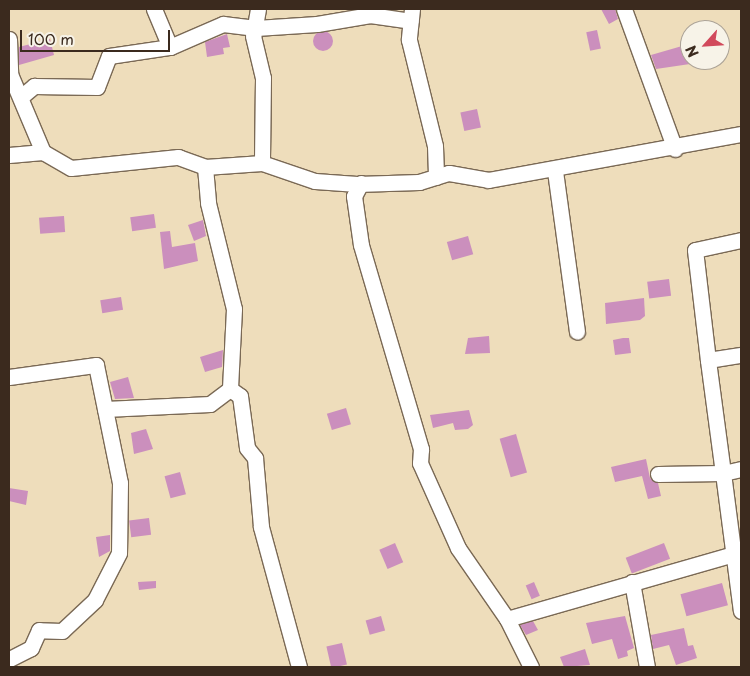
<!DOCTYPE html>
<style>
body{margin:0}
#map{position:relative;width:750px;height:676px;overflow:hidden;background:#edb;font-family:"Playpen Sans",sans-serif}
div>[style]{position:absolute}
.building>*{inset:0;background:#cb8fbd;transform-origin:0 0}
.round{border-radius:50%}
.roads{filter:drop-shadow(1px 0 #7a6955) drop-shadow(-1px 0 #7a6955) drop-shadow(0 1px #7a6955) drop-shadow(0 -1px #7a6955)}
.minor>*{height:15px;margin:-7.5px;padding:0 7.5px;transform-origin:7.5px;border-radius:7.5px;background:#fff}
span{translate:-50% -50%;white-space:nowrap;text-align:center;line-height:1.15;-webkit-text-stroke:4px #f7f3e8;paint-order:stroke}
.frame{position:absolute;inset:0;border:10px solid #3b2a1e;pointer-events:none}
.north{position:absolute;left:680px;top:20px;width:50px;height:50px;box-sizing:border-box;background:#f7f3e8;border:1px solid #aca397;border-radius:50%;rotate:244deg;font-size:14px;font-weight:700;line-height:20px;text-align:center;color:#3b2a1e}
.north::after{content:'';display:block;margin:auto;width:18px;height:22px;background:#d1495b;clip-path:polygon(50% 0,100% 100%,50% 72%,0 100%)}
.scale{position:absolute;left:20px;top:30px;width:150px;height:22px;box-sizing:border-box;border:2px solid #3b2a1e;border-top:0;padding-left:6px;font-size:15px;line-height:18px;white-space:nowrap;color:#3b2a1e;-webkit-text-stroke:4px #f7f3e8;paint-order:stroke}
</style>
<div id="map">
<div class="building">
<div style="clip-path:polygon(601px 9px,615px 9px,618px 19px,609px 24px)"></div>
<div style="left:597px;top:30px;width:19px;height:11px;rotate:78deg"></div>
<div class="round" style="left:313px;top:31px;width:20px;height:20px"></div>
<div style="clip-path:polygon(227px 34px,230px 47px,223px 48px,224px 54px,207px 57px,205px 42px)"></div>
<div style="clip-path:polygon(50px 39px,54px 55px,19px 65px,19px 47px)"></div>
<div style="clip-path:polygon(689px 44px,690px 64px,656px 69px,651px 55px)"></div>
<div style="left:477px;top:109px;width:19px;height:17px;rotate:78deg"></div>
<div style="left:154px;top:214px;width:14px;height:24px;rotate:82deg"></div>
<div style="left:64px;top:216px;width:16px;height:25px;rotate:86deg"></div>
<div style="clip-path:polygon(203px 220px,206px 236px,194px 241px,188px 225px)"></div>
<div style="clip-path:polygon(170px 231px,172px 247px,195px 243px,198px 261px,164px 269px,160px 232px)"></div>
<div style="left:468px;top:236px;width:19px;height:22px;rotate:74deg"></div>
<div style="left:669px;top:279px;width:17px;height:22px;rotate:83deg"></div>
<div style="left:121px;top:297px;width:13px;height:21px;rotate:81deg"></div>
<div style="clip-path:polygon(644px 298px,645px 316px,640px 320px,606px 324px,605px 303px)"></div>
<div style="clip-path:polygon(489px 336px,490px 353px,465px 354px,468px 338px)"></div>
<div style="clip-path:polygon(623px 338px,629px 338px,631px 353px,615px 355px,613px 340px)"></div>
<div style="clip-path:polygon(223px 350px,222px 367px,205px 372px,200px 357px)"></div>
<div style="clip-path:polygon(128px 377px,134px 398px,115px 399px,110px 382px)"></div>
<div style="left:346px;top:408px;width:17px;height:20px;rotate:73deg"></div>
<div style="clip-path:polygon(469px 410px,473px 425px,468px 429px,455px 430px,453px 423px,433px 428px,430px 415px)"></div>
<div style="clip-path:polygon(146px 429px,153px 449px,134px 454px,131px 433px)"></div>
<div style="left:516px;top:434px;width:40px;height:17px;rotate:74deg"></div>
<div style="clip-path:polygon(646px 459px,650px 478px,658px 483px,661px 496px,648px 499px,642px 476px,615px 482px,611px 467px)"></div>
<div style="left:180px;top:472px;width:23px;height:16px;rotate:75deg"></div>
<div style="clip-path:polygon(9px 488px,28px 491px,26px 505px,9px 501px)"></div>
<div style="left:149px;top:518px;width:17px;height:20px;rotate:83deg"></div>
<div style="clip-path:polygon(110px 535px,110px 551px,99px 557px,96px 537px)"></div>
<div style="left:395px;top:543px;width:21px;height:17px;rotate:67deg"></div>
<div style="left:664px;top:543px;width:17px;height:41px;rotate:69deg"></div>
<div style="clip-path:polygon(156px 581px,156px 588px,139px 590px,138px 582px)"></div>
<div style="left:534px;top:582px;width:15px;height:9px;rotate:67deg"></div>
<div style="left:722px;top:583px;width:23px;height:43px;rotate:75deg"></div>
<div style="left:381px;top:616px;width:15px;height:16px;rotate:74deg"></div>
<div style="clip-path:polygon(625px 616px,634px 648px,627px 651px,628px 656px,618px 659px,612px 639px,592px 644px,586px 623px)"></div>
<div style="clip-path:polygon(533px 621px,538px 630px,526px 635px,520px 625px)"></div>
<div style="clip-path:polygon(684px 628px,688px 646px,693px 645px,697px 658px,676px 665px,669px 645px,653px 649px,651px 635px)"></div>
<div style="left:342px;top:643px;width:22px;height:16px;rotate:77deg"></div>
<div style="clip-path:polygon(585px 649px,590px 665px,564px 667px,560px 657px)"></div>
</div>
<div class="roads">
<div class="minor">
<div style="left:154px;top:9px;width:41px;rotate:67.2deg"></div>
<div style="left:258px;top:9px;width:27px;rotate:100deg"></div>
<div style="left:253px;top:36px;width:43px;rotate:76.6deg"></div>
<div style="left:263px;top:78px;width:85px;rotate:90.7deg"></div>
<div style="left:412px;top:9px;width:31px;rotate:96deg"></div>
<div style="left:409px;top:40px;width:109px;rotate:76.2deg"></div>
<div style="left:435px;top:146px;width:31px;rotate:88deg"></div>
<div style="left:624px;top:9px;width:149px;rotate:70deg"></div>
<div style="left:9px;top:39px;width:35px;rotate:88deg"></div>
<div style="left:10px;top:74px;width:85px;rotate:67.1deg"></div>
<div style="left:22px;top:96px;width:16px;rotate:-40deg"></div>
<div style="left:34px;top:86px;width:63px;rotate:0.9deg"></div>
<div style="left:97px;top:87px;width:33px;rotate:-69deg"></div>
<div style="left:109px;top:56px;width:62px;rotate:-8.4deg"></div>
<div style="left:170px;top:47px;width:58px;rotate:-23.5deg"></div>
<div style="left:223px;top:24px;width:33px;rotate:7deg"></div>
<div style="left:256px;top:28px;width:61px;rotate:-3.8deg"></div>
<div style="left:317px;top:24px;width:54px;rotate:-9.6deg"></div>
<div style="left:370px;top:15px;width:41px;rotate:8.3deg"></div>
<div style="left:9px;top:155px;width:34px;rotate:-5deg"></div>
<div style="left:43px;top:152px;width:32px;rotate:30deg"></div>
<div style="left:71px;top:168px;width:108px;rotate:-5.9deg"></div>
<div style="left:178px;top:157px;width:29px;rotate:20deg"></div>
<div style="left:205px;top:167px;width:57px;rotate:-4deg"></div>
<div style="left:262px;top:163px;width:56px;rotate:18.8deg"></div>
<div style="left:315px;top:181px;width:42px;rotate:4.1deg"></div>
<div style="left:357px;top:184px;width:62px;rotate:-1.8deg"></div>
<div style="left:419px;top:182px;width:31px;rotate:-17deg"></div>
<div style="left:449px;top:173px;width:40px;rotate:10deg"></div>
<div style="left:488px;top:180px;width:257px;rotate:-10.3deg"></div>
<div style="left:205px;top:167px;width:36px;rotate:85deg"></div>
<div style="left:208px;top:203px;width:109px;rotate:76.2deg"></div>
<div style="left:234px;top:309px;width:80px;rotate:92.9deg"></div>
<div style="left:230px;top:389px;width:12px;rotate:35deg"></div>
<div style="left:240px;top:396px;width:52px;rotate:82.3deg"></div>
<div style="left:247px;top:448px;width:13px;rotate:51deg"></div>
<div style="left:255px;top:458px;width:69px;rotate:85deg"></div>
<div style="left:261px;top:527px;width:145px;rotate:74.8deg"></div>
<div style="left:555px;top:171px;width:162px;rotate:82.2deg"></div>
<div style="left:361px;top:183px;width:15px;rotate:118deg"></div>
<div style="left:354px;top:196px;width:49px;rotate:81.9deg"></div>
<div style="left:361px;top:245px;width:213px;rotate:73.6deg"></div>
<div style="left:421px;top:449px;width:14px;rotate:94deg"></div>
<div style="left:420px;top:463px;width:93px;rotate:65.9deg"></div>
<div style="left:458px;top:548px;width:86px;rotate:55.4deg"></div>
<div style="left:507px;top:619px;width:54px;rotate:63.4deg"></div>
<div style="left:741px;top:240px;width:47px;rotate:167.7deg"></div>
<div style="left:695px;top:250px;width:111px;rotate:83.3deg"></div>
<div style="left:708px;top:360px;width:33px;rotate:-9deg"></div>
<div style="left:9px;top:377px;width:88px;rotate:-7.9deg"></div>
<div style="left:96px;top:365px;width:120px;rotate:78.5deg"></div>
<div style="left:120px;top:483px;width:70px;rotate:90.8deg"></div>
<div style="left:119px;top:553px;width:53px;rotate:117.1deg"></div>
<div style="left:95px;top:600px;width:45px;rotate:136.8deg"></div>
<div style="left:62px;top:631px;width:23px;rotate:-178deg"></div>
<div style="left:39px;top:630px;width:20px;rotate:114deg"></div>
<div style="left:31px;top:648px;width:25px;rotate:153deg"></div>
<div style="left:105px;top:409px;width:105px;rotate:-2.7deg"></div>
<div style="left:210px;top:404px;width:25px;rotate:-37deg"></div>
<div style="left:741px;top:469px;width:18px;rotate:167deg"></div>
<div style="left:723px;top:473px;width:139px;rotate:82.6deg"></div>
<div style="left:658px;top:474px;width:65px;rotate:-0.9deg"></div>
<div style="left:723px;top:473px;width:114px;rotate:-97.6deg"></div>
<div style="left:632px;top:582px;width:86px;rotate:80deg"></div>
<div style="left:507px;top:619px;width:243px;rotate:-16deg"></div>
</div>
</div>
<div class="frame"></div>
<div class="north">N</div>
<div class="scale">100 m</div>
</div>
